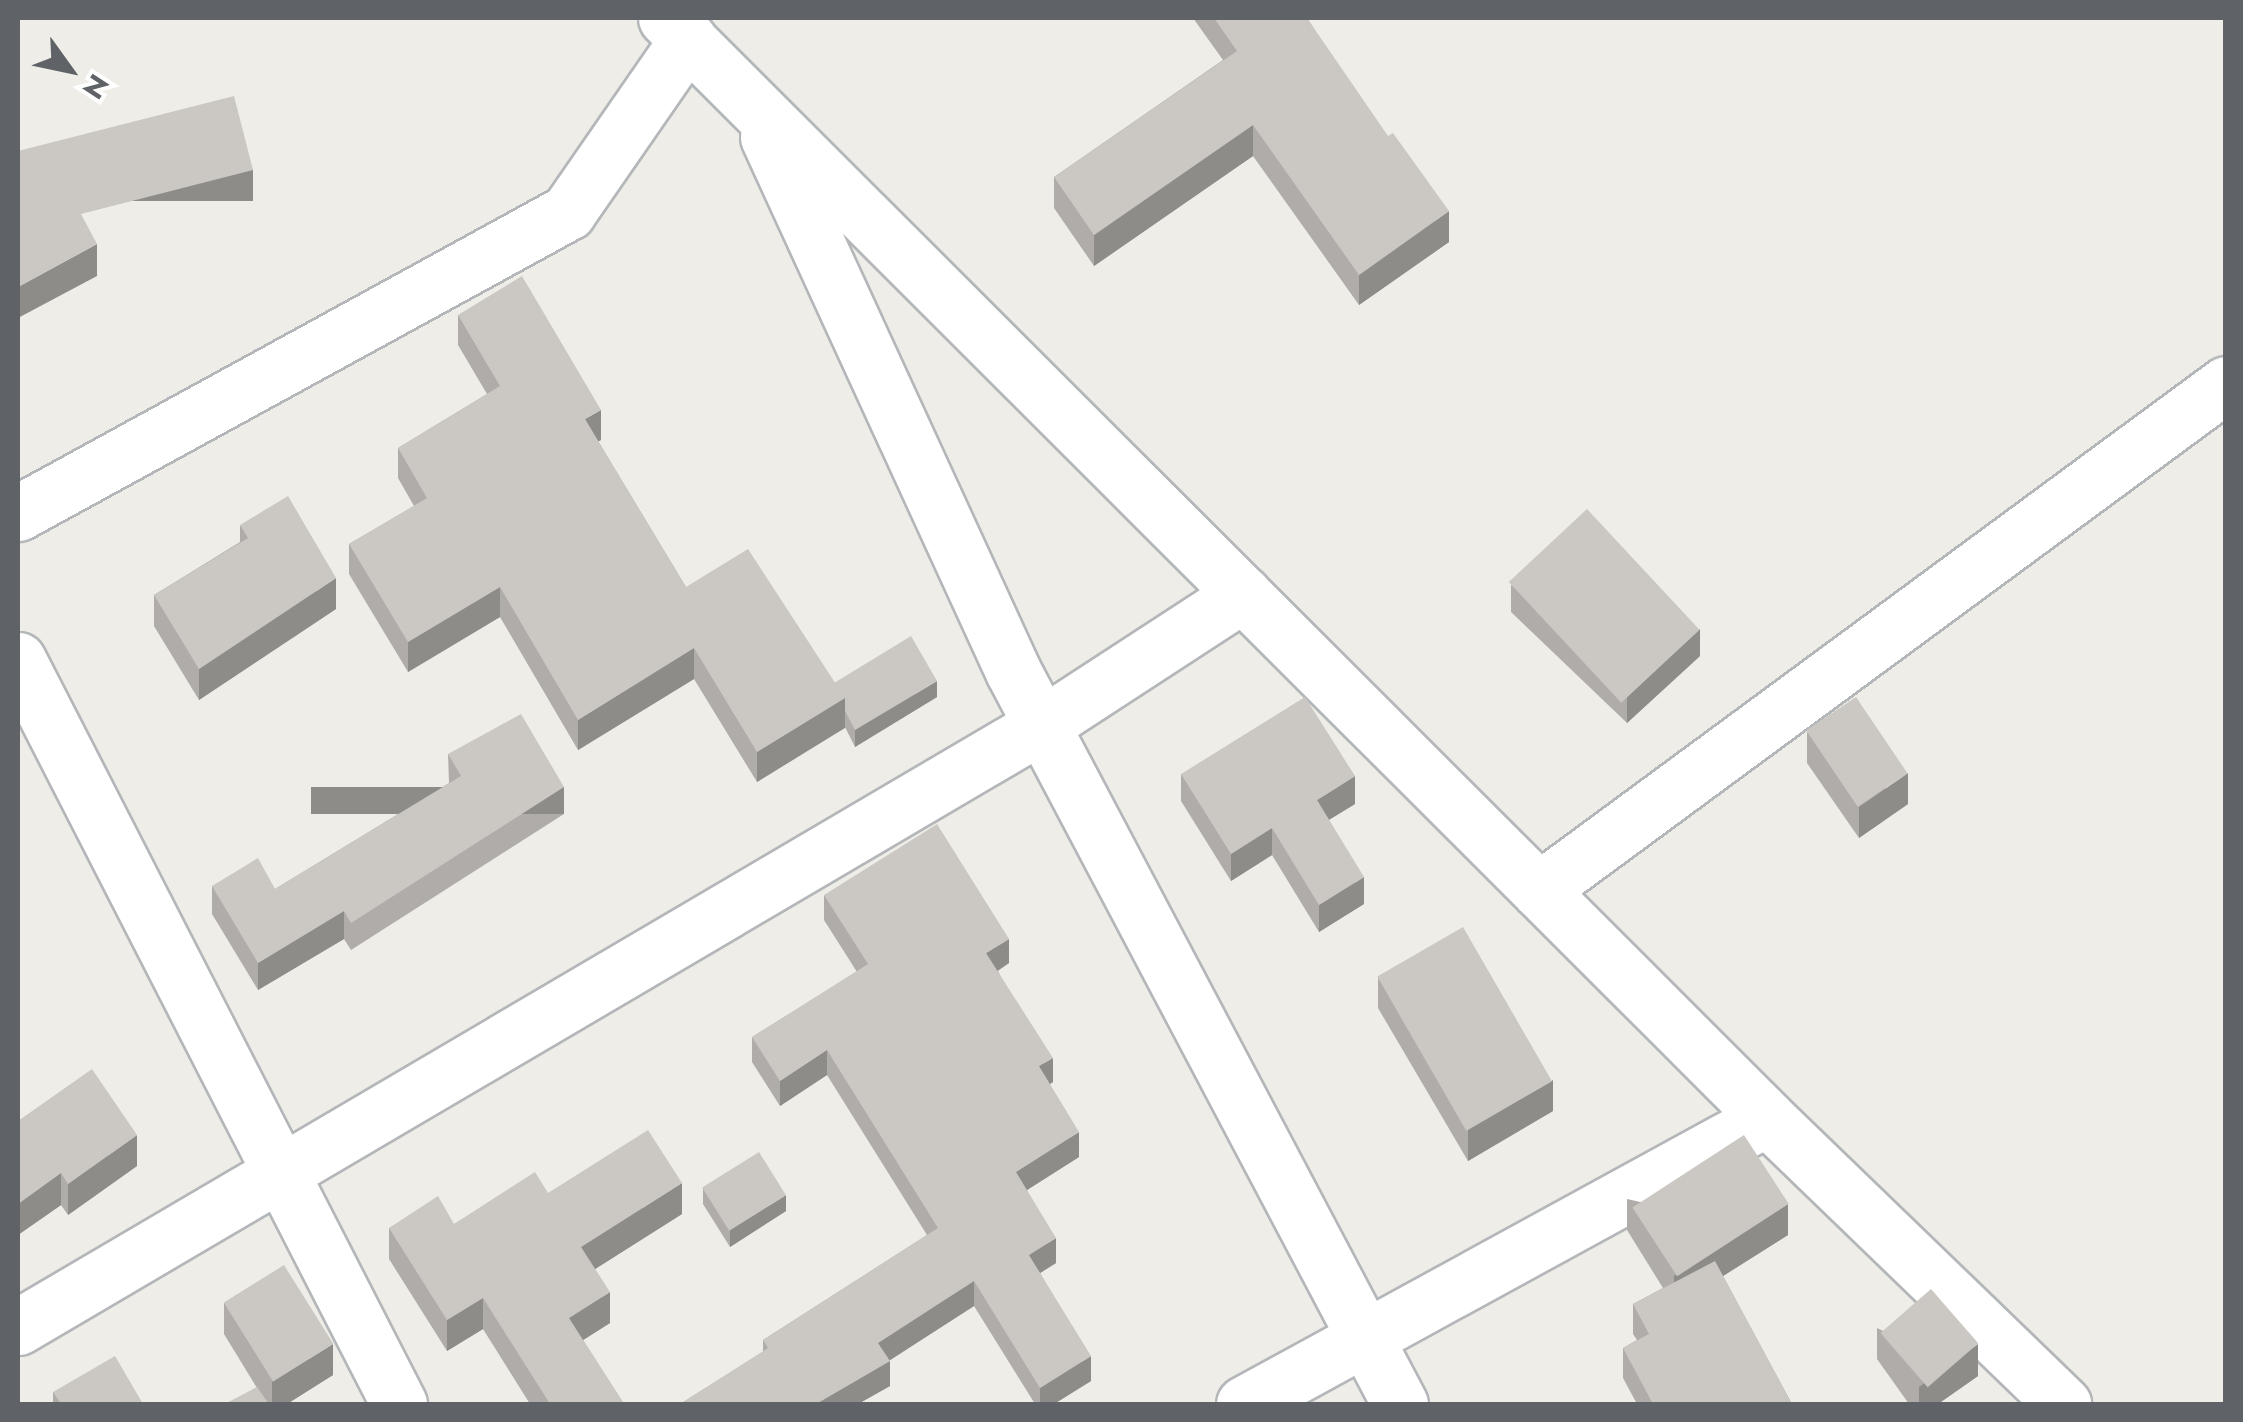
<!DOCTYPE html>
<style>
body{margin:0}
#map{position:relative;width:2243px;height:1422px;overflow:hidden;background:#efede7;font-family:Jost,sans-serif}
div>[style]{position:absolute}
.roads{filter:drop-shadow(2px 0 #b4b7ba) drop-shadow(-2px 0 #b4b7ba) drop-shadow(0 2px #b4b7ba) drop-shadow(0 -2px #b4b7ba)}
.street>*{height:55px;margin:-27.5px;padding:0 27.5px;transform-origin:27.5px;border-radius:27.5px;background:#fff}
.wall>*{inset:0;background:#afaca9}
.shaded-wall>*{inset:0;background:#8e8c89;transform-origin:0 0}
.building>*{inset:0;background:#cbc8c4;transform-origin:0 0}
span{translate:-50% -50%;white-space:nowrap;text-align:center;line-height:1.15;-webkit-text-stroke:8px #fff;paint-order:stroke}
.frame{position:absolute;inset:0;border:20px solid #5f6266;pointer-events:none}
.north{position:absolute;left:20px;top:20px;width:100px;height:100px;-webkit-text-stroke:8px #fff;paint-order:stroke;rotate:123deg;font-size:28px;font-weight:700;line-height:40px;text-align:center;color:#5f6266}
.north::after{content:'';display:block;margin:auto;width:35px;height:45px;background:#5f6266;clip-path:polygon(50% 0,100% 100%,50% 72%,0 100%)}
</style>
<div id="map">
<div class="roads">
<div class="street">
<div style="left:666px;top:18px;width:1556px;rotate:44.97deg"></div>
<div style="left:1767px;top:1118px;width:412px;rotate:44deg"></div>
<div style="left:768px;top:137px;width:588px;rotate:65.35deg"></div>
<div style="left:1013px;top:671px;width:829px;rotate:62.17deg"></div>
<div style="left:18px;top:513px;width:627px;rotate:-28.69deg"></div>
<div style="left:568px;top:212px;width:211px;rotate:-55.3deg"></div>
<div style="left:18px;top:660px;width:836px;rotate:62.88deg"></div>
<div style="left:1539px;top:890px;width:853px;rotate:-36.37deg"></div>
<div style="left:18px;top:1327px;width:1188px;rotate:-30.45deg"></div>
<div style="left:1042px;top:725px;width:240px;rotate:-33.1deg"></div>
<div style="left:1244px;top:1404px;width:596px;rotate:-28.67deg"></div>
</div>
</div>
<div class="wall">
<div style="clip-path:polygon(1193px 18px,1307px 18px,1449px 242px,1359px 305px,1253px 156px,1094px 266px,1054px 208px,1054px 177px,1223px 60px)"></div>
<div style="clip-path:polygon(458px 315px,601px 440px,598px 441px,686px 587px,834px 683px,937px 697px,855px 747px,845px 727px,757px 782px,694px 679px,578px 750px,500px 617px,408px 672px,349px 574px,349px 544px,414px 506px,398px 478px,398px 448px,487px 394px,458px 345px)"></div>
<div style="clip-path:polygon(240px 525px,336px 609px,199px 700px,154px 626px,154px 595px,240px 542px)"></div>
<div style="clip-path:polygon(1511px 585px,1700px 656px,1627px 723px,1511px 612px)"></div>
<div style="clip-path:polygon(1807px 732px,1908px 804px,1859px 838px,1807px 763px)"></div>
<div style="clip-path:polygon(448px 754px,564px 814px,351px 950px,344px 939px,258px 990px,212px 914px,212px 886px,275px 889px,449px 783px)"></div>
<div style="clip-path:polygon(1181px 774px,1355px 804px,1329px 820px,1364px 904px,1319px 932px,1272px 855px,1231px 881px,1181px 801px)"></div>
<div style="clip-path:polygon(824px 895px,1009px 963px,998px 971px,1053px 1082px,1050px 1084px,1079px 1157px,1027px 1190px,1056px 1263px,1040px 1273px,1091px 1381px,1054px 1404px,1035px 1404px,974px 1306px,889px 1360px,890px 1386px,858px 1404px,680px 1404px,763px 1352px,763px 1340px,927px 1235px,827px 1075px,780px 1106px,752px 1062px,752px 1037px,857px 972px,824px 920px)"></div>
<div style="clip-path:polygon(1378px 977px,1553px 1111px,1468px 1161px,1378px 1008px)"></div>
<div style="clip-path:polygon(18px 1121px,137px 1166px,68px 1215px,61px 1205px,18px 1235px)"></div>
<div style="clip-path:polygon(703px 1188px,786px 1211px,730px 1247px,703px 1204px)"></div>
<div style="clip-path:polygon(548px 1193px,682px 1214px,595px 1269px,610px 1323px,583px 1340px,624px 1404px,530px 1404px,483px 1329px,447px 1351px,389px 1259px,389px 1228px,454px 1224px)"></div>
<div style="clip-path:polygon(1627px 1199px,1788px 1235px,1723px 1276px,1792px 1404px,1637px 1404px,1623px 1378px,1623px 1348px,1637px 1340px,1633px 1334px,1633px 1304px,1663px 1288px,1627px 1230px)"></div>
<div style="clip-path:polygon(224px 1303px,333px 1375px,287px 1404px,225px 1404px,257px 1388px,224px 1334px)"></div>
<div style="clip-path:polygon(1877px 1328px,1978px 1376px,1938px 1404px,1909px 1404px,1877px 1359px)"></div>
<div style="clip-path:polygon(53px 1392px,143px 1404px,53px 1404px)"></div>
</div>
<div class="shaded-wall">
<div style="clip-path:polygon(1253px 125px,1253px 156px,1094px 266px,1094px 235px)"></div>
<div style="left:253px;top:170px;width:31px;height:178px;rotate:90deg"></div>
<div style="clip-path:polygon(1449px 211px,1449px 242px,1359px 305px,1359px 275px)"></div>
<div style="clip-path:polygon(97px 244px,97px 276px,18px 318px,18px 287px)"></div>
<div style="clip-path:polygon(601px 410px,601px 440px,585px 449px,585px 419px)"></div>
<div style="clip-path:polygon(336px 578px,336px 609px,199px 700px,199px 669px)"></div>
<div style="clip-path:polygon(500px 587px,500px 617px,408px 672px,408px 642px)"></div>
<div style="clip-path:polygon(1700px 629px,1700px 656px,1627px 723px,1627px 696px)"></div>
<div style="clip-path:polygon(694px 648px,694px 679px,578px 750px,578px 720px)"></div>
<div style="clip-path:polygon(937px 681px,937px 697px,855px 747px,855px 730px)"></div>
<div style="clip-path:polygon(845px 698px,845px 728px,757px 782px,757px 752px)"></div>
<div style="clip-path:polygon(1908px 773px,1908px 804px,1859px 838px,1859px 807px)"></div>
<div style="clip-path:polygon(1355px 776px,1355px 804px,1317px 827px,1317px 800px)"></div>
<div style="left:564px;top:787px;width:27px;height:253px;rotate:90deg"></div>
<div style="clip-path:polygon(1272px 828px,1272px 855px,1231px 881px,1231px 854px)"></div>
<div style="clip-path:polygon(1364px 877px,1364px 904px,1319px 932px,1319px 905px)"></div>
<div style="clip-path:polygon(344px 911px,344px 939px,258px 990px,258px 963px)"></div>
<div style="clip-path:polygon(1009px 939px,1009px 963px,986px 978px,986px 953px)"></div>
<div style="clip-path:polygon(827px 1050px,827px 1075px,780px 1106px,780px 1081px)"></div>
<div style="clip-path:polygon(1053px 1058px,1053px 1082px,1039px 1091px,1039px 1066px)"></div>
<div style="clip-path:polygon(1553px 1080px,1553px 1111px,1468px 1161px,1468px 1130px)"></div>
<div style="clip-path:polygon(1079px 1132px,1079px 1157px,1016px 1197px,1016px 1172px)"></div>
<div style="clip-path:polygon(137px 1135px,137px 1166px,68px 1215px,68px 1184px)"></div>
<div style="clip-path:polygon(61px 1173px,61px 1205px,18px 1235px,18px 1204px)"></div>
<div style="clip-path:polygon(682px 1183px,682px 1214px,581px 1278px,581px 1247px)"></div>
<div style="clip-path:polygon(786px 1195px,786px 1211px,730px 1247px,730px 1230px)"></div>
<div style="clip-path:polygon(1788px 1204px,1788px 1235px,1674px 1307px,1674px 1276px)"></div>
<div style="clip-path:polygon(1056px 1238px,1056px 1263px,1029px 1280px,1029px 1255px)"></div>
<div style="clip-path:polygon(974px 1281px,974px 1306px,878px 1368px,878px 1343px)"></div>
<div style="clip-path:polygon(610px 1292px,610px 1323px,569px 1349px,569px 1318px)"></div>
<div style="clip-path:polygon(483px 1298px,483px 1329px,447px 1351px,447px 1320px)"></div>
<div style="clip-path:polygon(333px 1344px,333px 1375px,287px 1404px,272px 1404px,272px 1382px)"></div>
<div style="clip-path:polygon(1978px 1344px,1978px 1376px,1938px 1404px,1919px 1404px,1919px 1387px)"></div>
<div style="clip-path:polygon(1091px 1356px,1091px 1381px,1054px 1404px,1040px 1404px,1040px 1388px)"></div>
<div style="clip-path:polygon(890px 1361px,890px 1386px,858px 1404px,816px 1404px)"></div>
</div>
<div class="building">
<div style="clip-path:polygon(1214px 18px,1307px 18px,1388px 136px,1393px 133px,1449px 211px,1359px 275px,1253px 125px,1094px 235px,1054px 177px,1237px 51px)"></div>
<div style="clip-path:polygon(234px 96px,253px 170px,81px 214px,97px 244px,18px 287px,18px 151px)"></div>
<div style="clip-path:polygon(522px 276px,601px 410px,585px 419px,686px 587px,748px 549px,845px 698px,757px 752px,694px 648px,578px 720px,500px 587px,408px 642px,349px 544px,427px 498px,398px 448px,500px 386px,458px 315px)"></div>
<div style="clip-path:polygon(288px 496px,336px 578px,199px 669px,154px 595px,248px 538px,240px 525px)"></div>
<div style="left:1587px;top:509px;width:165px;height:107px;rotate:47deg"></div>
<div style="clip-path:polygon(911px 636px,937px 681px,855px 730px,845px 711px,845px 698px,834px 683px)"></div>
<div style="clip-path:polygon(1305px 697px,1355px 776px,1317px 800px,1364px 877px,1319px 905px,1272px 828px,1231px 854px,1181px 774px)"></div>
<div style="left:1856px;top:697px;width:92px;height:60px;rotate:56deg"></div>
<div style="clip-path:polygon(521px 714px,564px 787px,351px 923px,344px 911px,258px 963px,212px 886px,258px 858px,275px 889px,461px 776px,448px 754px)"></div>
<div style="clip-path:polygon(937px 824px,1009px 939px,986px 953px,1053px 1058px,1039px 1066px,1079px 1132px,1016px 1172px,1056px 1238px,1029px 1255px,1091px 1356px,1040px 1388px,974px 1281px,878px 1343px,890px 1361px,816px 1404px,680px 1404px,768px 1348px,763px 1340px,938px 1228px,827px 1050px,780px 1081px,752px 1037px,868px 964px,824px 895px)"></div>
<div style="left:1463px;top:927px;width:178px;height:99px;rotate:60deg"></div>
<div style="clip-path:polygon(92px 1069px,137px 1135px,68px 1184px,61px 1173px,18px 1204px,18px 1121px)"></div>
<div style="clip-path:polygon(648px 1130px,682px 1183px,581px 1247px,610px 1292px,569px 1318px,624px 1404px,550px 1404px,483px 1298px,447px 1320px,389px 1228px,438px 1196px,454px 1224px,535px 1172px,548px 1193px)"></div>
<div style="left:1744px;top:1135px;width:82px;height:133px;rotate:57deg"></div>
<div style="left:759px;top:1152px;width:51px;height:67px;rotate:58deg"></div>
<div style="clip-path:polygon(1715px 1261px,1792px 1404px,1653px 1404px,1623px 1348px,1649px 1334px,1633px 1304px)"></div>
<div style="left:284px;top:1265px;width:93px;height:71px;rotate:58deg"></div>
<div style="left:1931px;top:1289px;width:72px;height:67px;rotate:49deg"></div>
<div style="clip-path:polygon(115px 1356px,143px 1404px,61px 1404px,53px 1392px)"></div>
<div style="clip-path:polygon(257px 1387px,269px 1404px,225px 1404px)"></div>
</div>
<div class="frame"></div>
<div class="north">N</div>
</div>
